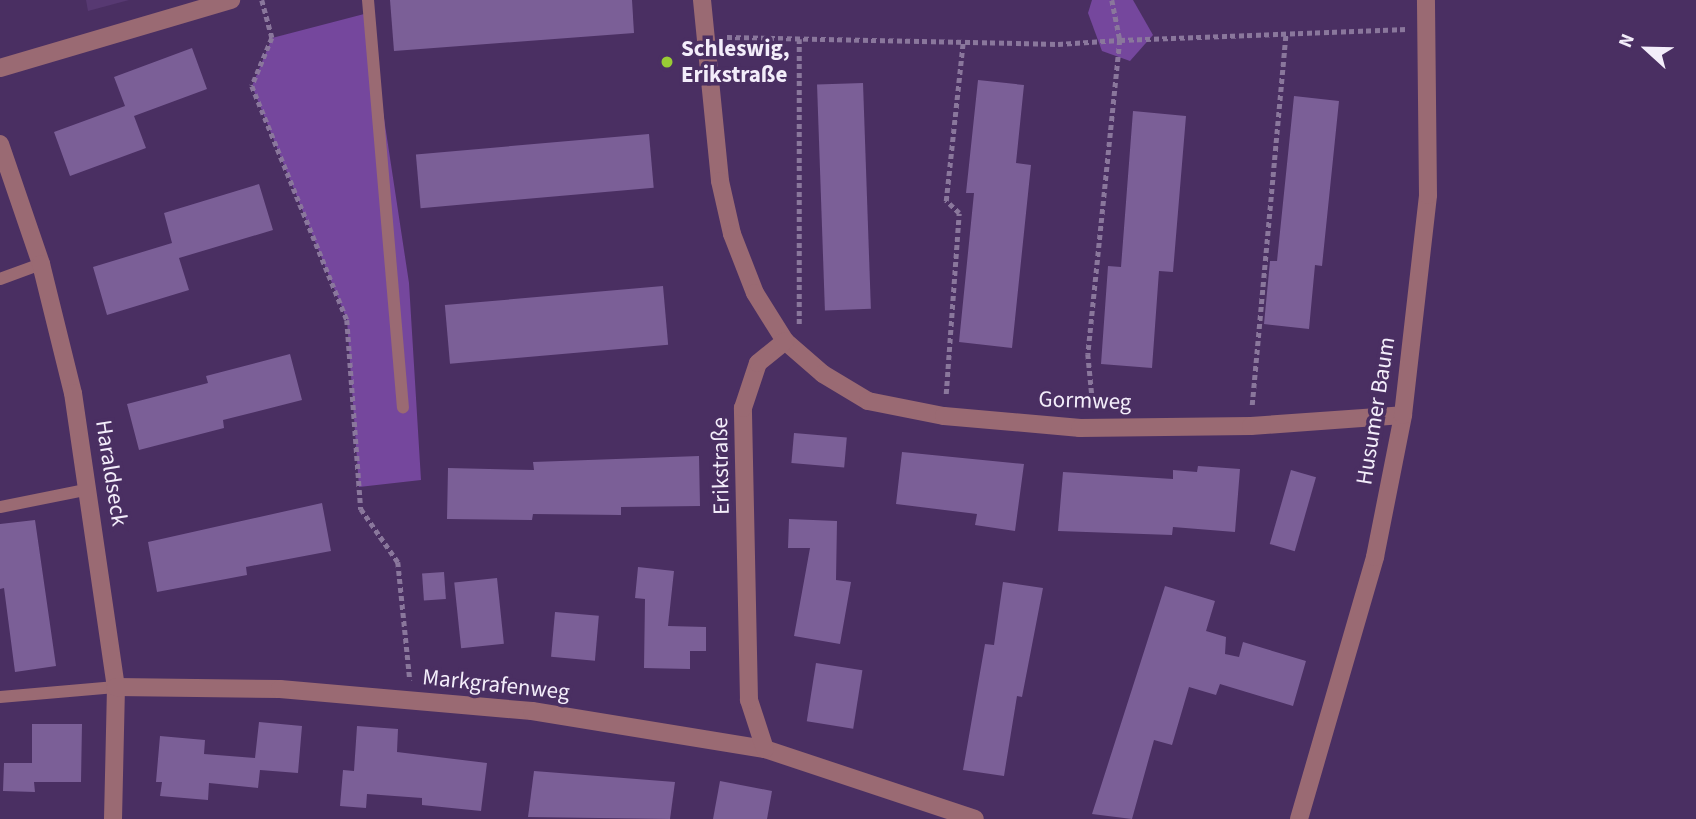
<!DOCTYPE html>
<meta charset="utf-8">
<style>
body{margin:0}
#map{position:relative;width:1696px;height:819px;overflow:hidden;background:#4a2f62;font-family:"Source Sans 3",sans-serif}
div>[style]{position:absolute}
.built>*{inset:0;background:#573972}
.green>*{inset:0;background:#75479d}
.building>*{inset:0;background:#7b5f97;transform-origin:0 0}
.path>*{height:4.5px;margin-top:-2.25px;transform-origin:0;background:repeating-linear-gradient(90deg,#8a779c 0 5px,transparent 0 8.5px)}
.service>*{height:12px;margin:-6px;padding:0 6px;transform-origin:6px;border-radius:6px;background:#9a6a73}
.minor>*{height:18px;margin:-9px;padding:0 9px;transform-origin:9px;border-radius:9px;background:#9a6a73}
.tertiary>*{height:18px;margin:-9px;padding:0 9px;transform-origin:9px;border-radius:9px;background:#9a6a73}
.dots>*{width:19px;height:19px;translate:-50% -50%;box-sizing:border-box;border:4px solid #4a2f62;border-radius:50%}
span{translate:-50% -50%;white-space:nowrap;text-align:center;line-height:1.15;-webkit-text-stroke:7px #4a2f62;paint-order:stroke}
.poi-label{font-size:23px;color:#f3edfa;font-weight:700}
.left{translate:0 -50%;text-align:left}
.street-label{font-size:23px;color:#f3edfa}
.north{position:absolute;left:1612px;top:14px;width:70px;height:70px;-webkit-text-stroke:5px #4a2f62;paint-order:stroke;rotate:292deg;font-size:19px;font-weight:700;line-height:28px;text-align:center;color:#f3edfa}
.north::after{content:'';display:block;margin:auto;width:24px;height:32px;background:#f3edfa;clip-path:polygon(50% 0,100% 100%,50% 72%,0 100%)}
</style>
<div id="map">
<div class="built">
<div style="clip-path:polygon(86px 0,129px 0,88px 11px)"></div>
</div>
<div class="green">
<div style="clip-path:polygon(1092px 0,1133px 0,1153px 35px,1130px 61px,1102px 51px,1088px 13px)"></div>
<div style="clip-path:polygon(368px 13px,409px 283px,421px 480px,359px 487px,347px 320px,252px 86px,272px 38px)"></div>
</div>
<div class="building">
<div style="clip-path:polygon(390px 0,632px 0,634px 33px,394px 51px)"></div>
<div style="clip-path:polygon(192px 48px,207px 89px,134px 116px,146px 148px,70px 176px,54px 132px,125px 106px,114px 77px)"></div>
<div style="clip-path:polygon(978px 80px,1024px 85px,1016px 163px,1031px 165px,1012px 348px,959px 342px,974px 193px,966px 193px)"></div>
<div style="left:863px;top:83px;width:226px;height:46px;rotate:88deg"></div>
<div style="clip-path:polygon(1294px 96px,1339px 101px,1322px 266px,1315px 265px,1309px 329px,1264px 324px,1270px 261px,1277px 261px)"></div>
<div style="clip-path:polygon(1133px 111px,1186px 116px,1173px 272px,1159px 271px,1152px 368px,1101px 364px,1108px 266px,1121px 267px)"></div>
<div style="left:649px;top:134px;width:54px;height:234px;rotate:85deg"></div>
<div style="clip-path:polygon(259px 184px,273px 230px,179px 258px,189px 290px,107px 315px,93px 267px,172px 243px,164px 213px)"></div>
<div style="left:663px;top:286px;width:59px;height:219px;rotate:85deg"></div>
<div style="clip-path:polygon(290px 354px,302px 400px,223px 420px,224px 428px,139px 450px,127px 404px,208px 383px,206px 376px)"></div>
<div style="left:794px;top:433px;width:53px;height:30px;rotate:5deg"></div>
<div style="clip-path:polygon(902px 452px,1024px 464px,1015px 531px,975px 525px,977px 514px,896px 504px)"></div>
<div style="clip-path:polygon(699px 456px,700px 506px,621px 507px,621px 515px,533px 514px,532px 520px,447px 519px,448px 468px,534px 470px,533px 462px)"></div>
<div style="clip-path:polygon(1198px 466px,1240px 469px,1235px 532px,1173px 527px,1172px 535px,1058px 531px,1063px 472px,1173px 479px,1173px 470px,1197px 472px)"></div>
<div style="left:1291px;top:470px;width:26px;height:77px;rotate:16deg"></div>
<div style="clip-path:polygon(322px 503px,331px 551px,246px 567px,247px 575px,157px 592px,148px 542px)"></div>
<div style="clip-path:polygon(789px 519px,837px 521px,836px 580px,851px 582px,840px 644px,794px 636px,810px 548px,788px 548px)"></div>
<div style="clip-path:polygon(35px 520px,56px 666px,15px 672px,4px 588px,0 589px,0 524px)"></div>
<div style="clip-path:polygon(638px 567px,674px 571px,668px 626px,706px 627px,706px 651px,690px 651px,690px 669px,644px 668px,645px 599px,635px 598px)"></div>
<div style="left:444px;top:572px;width:27px;height:22px;rotate:86deg"></div>
<div style="left:497px;top:578px;width:66px;height:43px;rotate:84deg"></div>
<div style="clip-path:polygon(1003px 582px,1043px 588px,1022px 697px,1017px 696px,1004px 776px,963px 770px,985px 644px,994px 645px)"></div>
<div style="clip-path:polygon(1165px 586px,1215px 601px,1206px 631px,1226px 637px,1225px 654px,1239px 657px,1243px 642px,1306px 661px,1293px 706px,1220px 684px,1216px 695px,1189px 687px,1172px 745px,1154px 740px,1132px 819px,1092px 814px)"></div>
<div style="left:555px;top:612px;width:44px;height:45px;rotate:5deg"></div>
<div style="left:816px;top:663px;width:47px;height:59px;rotate:9deg"></div>
<div style="clip-path:polygon(259px 722px,302px 726px,298px 773px,260px 770px,258px 788px,209px 783px,208px 800px,160px 796px,162px 782px,156px 782px,160px 736px,205px 740px,204px 754px,255px 758px)"></div>
<div style="clip-path:polygon(32px 724px,82px 724px,81px 782px,34px 782px,35px 792px,3px 791px,4px 763px,32px 763px)"></div>
<div style="clip-path:polygon(357px 726px,398px 729px,397px 752px,487px 763px,481px 811px,422px 805px,422px 798px,367px 794px,366px 808px,340px 806px,343px 770px,354px 771px)"></div>
<div style="clip-path:polygon(534px 771px,675px 782px,670px 819px,528px 817px)"></div>
<div style="clip-path:polygon(720px 781px,772px 791px,767px 819px,713px 819px)"></div>
</div>
<div class="path">
<div style="left:262px;top:0;width:39px;rotate:75deg"></div>
<div style="left:272px;top:38px;width:52px;rotate:112.6deg"></div>
<div style="left:252px;top:86px;width:253px;rotate:67.9deg"></div>
<div style="left:347px;top:320px;width:190px;rotate:85.8deg"></div>
<div style="left:361px;top:509px;width:65px;rotate:55.1deg"></div>
<div style="left:398px;top:562px;width:119px;rotate:84.2deg"></div>
<div style="left:1112px;top:0;width:41px;rotate:78.7deg"></div>
<div style="left:1120px;top:40px;width:287px;rotate:-2.2deg"></div>
<div style="left:727px;top:37px;width:331px;rotate:1.2deg"></div>
<div style="left:1058px;top:44px;width:62px;rotate:-3.7deg"></div>
<div style="left:1120px;top:40px;width:316px;rotate:95.8deg"></div>
<div style="left:1088px;top:354px;width:52px;rotate:84.5deg"></div>
<div style="left:799px;top:324px;width:285px;rotate:-90deg"></div>
<div style="left:946px;top:394px;width:181px;rotate:-85.9deg"></div>
<div style="left:959px;top:213px;width:18px;rotate:-137deg"></div>
<div style="left:946px;top:201px;width:160px;rotate:-83.9deg"></div>
<div style="left:1252px;top:405px;width:373px;rotate:-84.8deg"></div>
</div>
<div class="service">
<div style="left:368px;top:0;width:409px;rotate:85.1deg"></div>
<div style="left:0;top:279px;width:44px;rotate:-20.1deg"></div>
<div style="left:0;top:507px;width:91px;rotate:-11.4deg"></div>
<div style="left:0;top:697px;width:116px;rotate:-4.9deg"></div>
</div>
<div class="minor">
<div style="left:702px;top:0;width:182px;rotate:84.3deg"></div>
<div style="left:720px;top:181px;width:54px;rotate:77.2deg"></div>
<div style="left:732px;top:234px;width:63px;rotate:68.7deg"></div>
<div style="left:755px;top:293px;width:57px;rotate:58deg"></div>
<div style="left:785px;top:341px;width:50px;rotate:41deg"></div>
<div style="left:823px;top:374px;width:52px;rotate:31deg"></div>
<div style="left:868px;top:401px;width:77px;rotate:11.2deg"></div>
<div style="left:944px;top:416px;width:137px;rotate:5deg"></div>
<div style="left:1080px;top:428px;width:171px;rotate:-0.7deg"></div>
<div style="left:1251px;top:426px;width:152px;rotate:-4.1deg"></div>
<div style="left:0;top:68px;width:241px;rotate:-16.4deg"></div>
<div style="left:0;top:144px;width:127px;rotate:71.1deg"></div>
<div style="left:41px;top:264px;width:133px;rotate:76.1deg"></div>
<div style="left:73px;top:393px;width:297px;rotate:81.7deg"></div>
<div style="left:116px;top:687px;width:132px;rotate:91.3deg"></div>
<div style="left:116px;top:687px;width:164px;rotate:0.7deg"></div>
<div style="left:280px;top:689px;width:253px;rotate:5deg"></div>
<div style="left:532px;top:711px;width:236px;rotate:9.3deg"></div>
<div style="left:765px;top:749px;width:221px;rotate:18.4deg"></div>
<div style="left:765px;top:749px;width:52px;rotate:-108.1deg"></div>
<div style="left:749px;top:700px;width:292px;rotate:-91.2deg"></div>
<div style="left:743px;top:408px;width:47px;rotate:-71.6deg"></div>
<div style="left:758px;top:363px;width:35px;rotate:-39deg"></div>
</div>
<div class="tertiary">
<div style="left:1299px;top:819px;width:273px;rotate:-73.8deg"></div>
<div style="left:1375px;top:557px;width:145px;rotate:-78.8deg"></div>
<div style="left:1403px;top:415px;width:221px;rotate:-83.5deg"></div>
<div style="left:1428px;top:195px;width:195px;rotate:-90.6deg"></div>
</div>
<div class="dots">
<div style="left:667px;top:62px;background:#99cb35"></div>
</div>
<div class="poi-label">
<span class="left" style="left:681px;top:62px">Schleswig,<br>Erikstraße</span>
</div>
<div class="street-label">
<span style="left:1085px;top:401px;rotate:2deg">Gormweg</span>
<span style="left:1376px;top:411px;rotate:-81deg">Husumer Baum</span>
<span style="left:721px;top:466px;rotate:-91deg">Erikstraße</span>
<span style="left:111px;top:473px;rotate:81deg">Haraldseck</span>
<span style="left:496px;top:685px;rotate:6deg">Markgrafenweg</span>
</div>
<div class="north">N</div>
</div>
